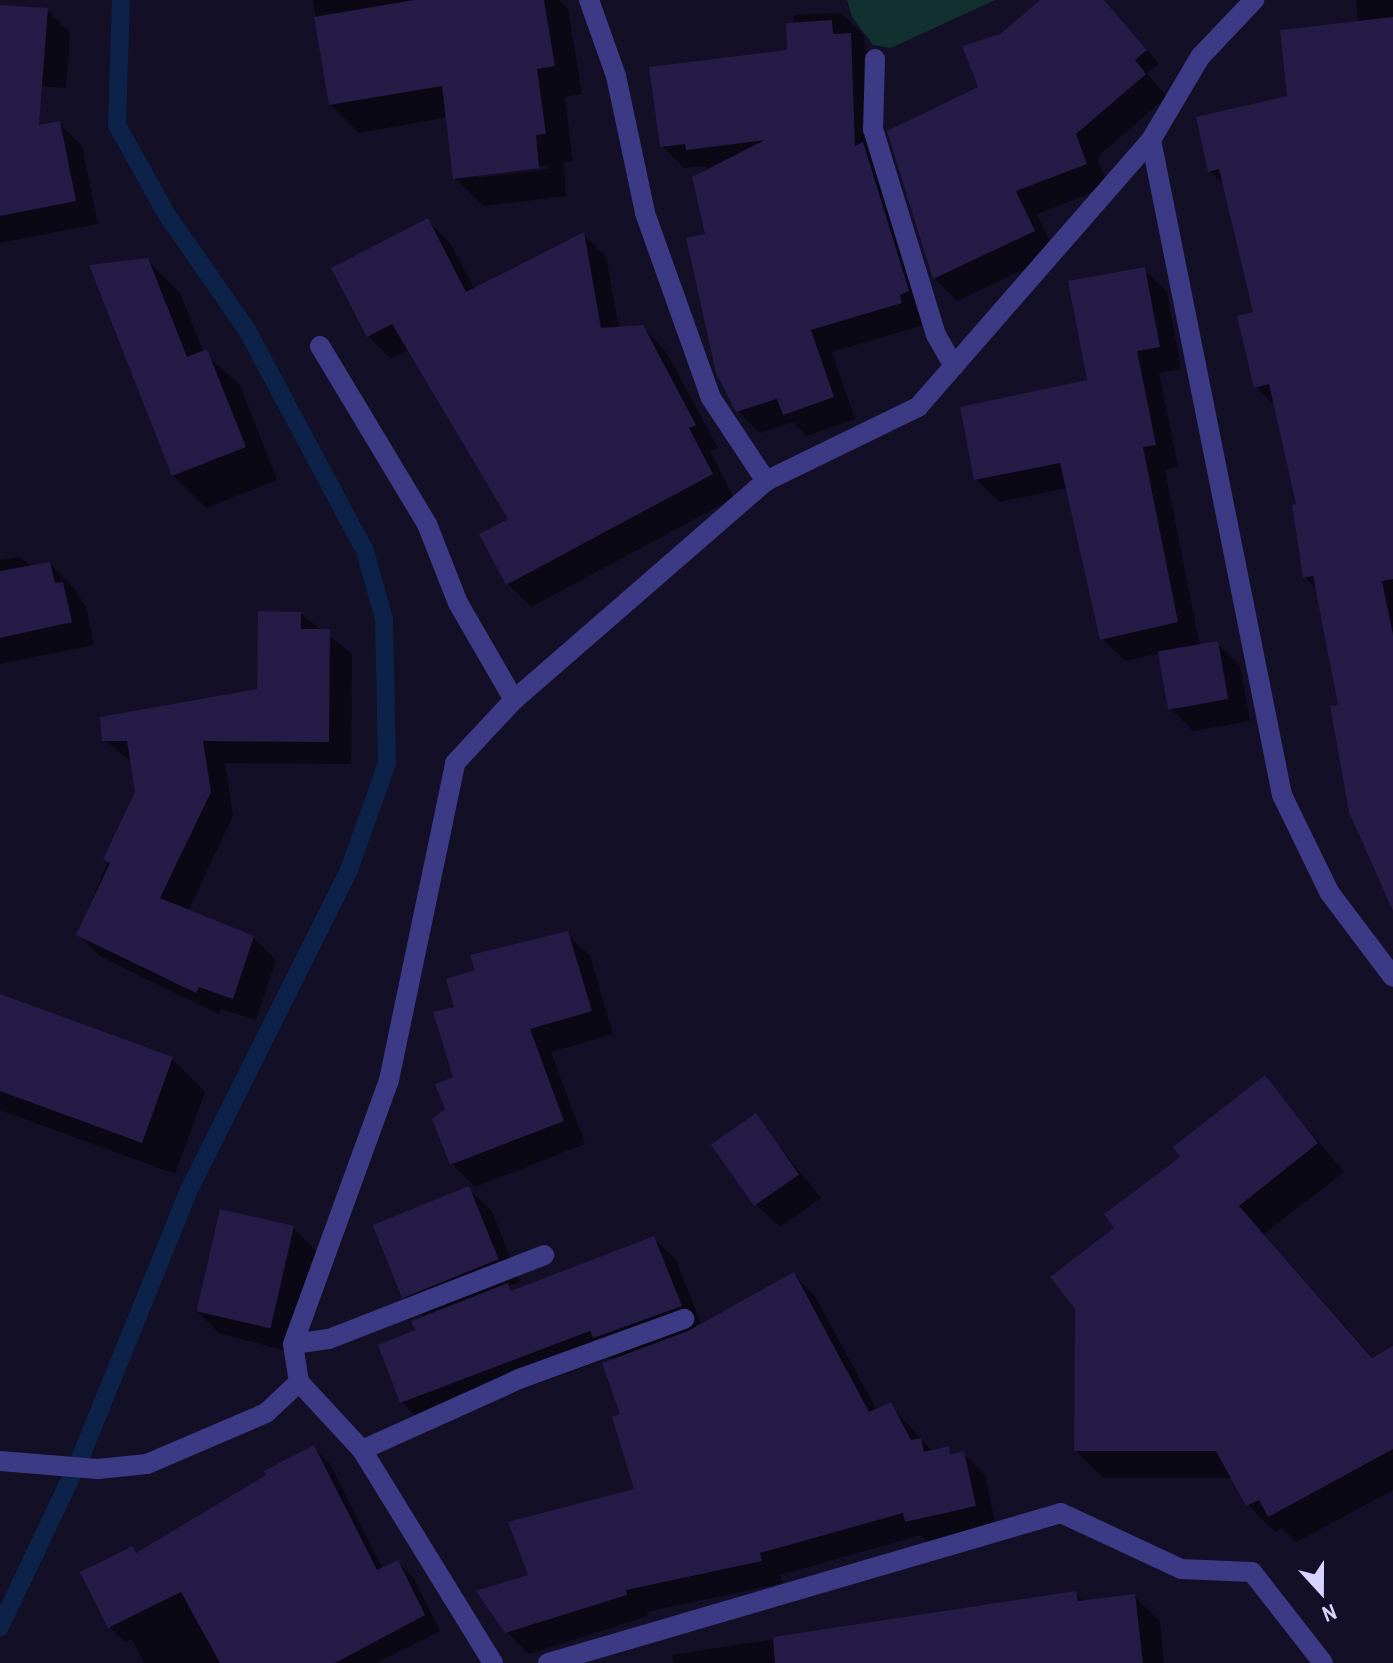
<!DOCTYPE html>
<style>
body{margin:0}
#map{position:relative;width:1393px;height:1663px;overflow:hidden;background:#130f26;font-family:"Archivo Narrow",sans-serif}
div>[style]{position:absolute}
.green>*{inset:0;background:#12302f}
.shadow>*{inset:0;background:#0007}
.stream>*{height:18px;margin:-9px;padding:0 9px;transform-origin:9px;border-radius:9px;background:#0c2248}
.building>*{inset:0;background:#241b47;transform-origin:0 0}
.minor>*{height:20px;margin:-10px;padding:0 10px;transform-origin:10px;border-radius:10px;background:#3d3a85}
span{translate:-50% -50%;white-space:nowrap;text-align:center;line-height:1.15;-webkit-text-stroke:8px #130f26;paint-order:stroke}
.north{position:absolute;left:1281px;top:1551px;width:80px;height:80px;-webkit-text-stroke:6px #130f26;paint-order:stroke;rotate:159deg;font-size:22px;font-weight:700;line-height:32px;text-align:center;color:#d9d4ff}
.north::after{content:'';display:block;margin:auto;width:28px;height:36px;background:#d9d4ff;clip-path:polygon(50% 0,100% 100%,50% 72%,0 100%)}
</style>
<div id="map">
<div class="green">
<div style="clip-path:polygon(847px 0,995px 0,891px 48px,873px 45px,852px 17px)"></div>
</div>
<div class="shadow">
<div style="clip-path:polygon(evenodd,313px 0,559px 0,568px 9px,582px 94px,565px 97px,573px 162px,563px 162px,566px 196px,483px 206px,455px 178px,448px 117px,359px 133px,330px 104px,313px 0,549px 165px,549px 169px,477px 178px,477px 174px,549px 165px)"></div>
<div style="clip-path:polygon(1043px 0,1104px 0,1159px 64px,1147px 73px,1167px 97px,1097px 157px,1108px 186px,1037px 214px,1056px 254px,957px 301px,934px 278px,980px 88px,1001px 36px)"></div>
<div style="clip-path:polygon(1356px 0,1393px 0,1393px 901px,1340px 706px,1317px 590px,1305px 577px,1298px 506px,1276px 407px,1256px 387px,1255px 314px,1225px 186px,1210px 171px,1289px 98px,1358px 23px)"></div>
<div style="clip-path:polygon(0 7px,47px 10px,70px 33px,66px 88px,0 83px)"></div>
<div style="clip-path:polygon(841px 13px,864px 35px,865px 50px,873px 57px,876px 158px,923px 325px,832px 352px,855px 419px,807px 436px,793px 422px,760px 433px,738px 411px,707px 235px,710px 170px,705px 166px,684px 168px,662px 146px,789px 52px,794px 15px)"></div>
<div style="clip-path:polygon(59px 123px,82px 146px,98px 224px,0 243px,0 135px)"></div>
<div style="clip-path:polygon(427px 220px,450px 243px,475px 290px,584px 235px,606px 257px,619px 328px,642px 327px,665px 350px,718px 448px,710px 451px,734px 498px,531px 607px,508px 584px,511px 520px,409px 350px,391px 359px,368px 336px)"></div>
<div style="clip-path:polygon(147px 260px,180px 293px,204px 353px,240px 385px,277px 480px,206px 508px,173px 475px)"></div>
<div style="clip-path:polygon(1144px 269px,1167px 292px,1181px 369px,1159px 373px,1178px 467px,1165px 470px,1200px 646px,1217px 643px,1240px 666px,1250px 721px,1193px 731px,1170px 708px,1160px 653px,1125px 661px,1102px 639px,1067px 488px,999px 502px,976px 479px,1089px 382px)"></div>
<div style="clip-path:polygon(20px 557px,31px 567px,50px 564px,73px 587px,86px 607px,94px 645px,0 664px,0 560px)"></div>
<div style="clip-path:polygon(301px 614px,352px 654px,351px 764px,225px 763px,233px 816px,188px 911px,253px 937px,276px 960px,256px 1020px,221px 1009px,219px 1014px,101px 957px,78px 934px,137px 792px,133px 763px,104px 740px,259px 691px)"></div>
<div style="clip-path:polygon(567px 934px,590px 956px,613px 1034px,551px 1052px,585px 1144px,475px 1187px,452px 1164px,447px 1110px,456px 1078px,456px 1008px,477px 971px)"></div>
<div style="clip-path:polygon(0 997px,172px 1059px,205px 1092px,175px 1174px,0 1110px)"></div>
<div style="clip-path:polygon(1265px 1078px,1344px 1172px,1264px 1234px,1374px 1359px,1393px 1349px,1393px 1490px,1296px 1542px,1282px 1528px,1275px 1532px,1248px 1505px,1233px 1478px,1103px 1478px,1076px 1451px,1117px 1228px)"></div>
<div style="clip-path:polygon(755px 1116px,821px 1198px,780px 1227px,757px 1205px)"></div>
<div style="clip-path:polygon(469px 1189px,492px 1211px,520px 1282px,508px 1286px,513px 1292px,653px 1238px,676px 1260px,702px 1326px,793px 1274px,815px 1296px,877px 1411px,890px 1405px,933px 1452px,963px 1453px,985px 1475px,996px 1527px,928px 1543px,921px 1535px,780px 1575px,783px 1583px,647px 1612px,648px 1616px,529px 1654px,507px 1632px,531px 1576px,637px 1491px,612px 1357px,424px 1425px,402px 1402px,425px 1318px,403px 1296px)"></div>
<div style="clip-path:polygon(293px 1228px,316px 1251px,290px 1352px,219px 1333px,196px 1310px)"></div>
<div style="clip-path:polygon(314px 1448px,330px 1464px,383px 1569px,398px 1562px,414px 1578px,440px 1631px,377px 1663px,144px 1663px,132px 1639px,125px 1642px,109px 1626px,133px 1549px,138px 1554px)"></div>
<div style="clip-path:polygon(1075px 1593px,1085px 1602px,1134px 1596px,1160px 1621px,1164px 1663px,674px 1663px,671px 1655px)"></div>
</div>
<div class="stream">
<div style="left:0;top:1627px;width:184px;rotate:-64.6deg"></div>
<div style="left:79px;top:1461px;width:292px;rotate:-67.9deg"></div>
<div style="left:189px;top:1190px;width:358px;rotate:-63.4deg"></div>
<div style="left:349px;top:870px;width:114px;rotate:-70.4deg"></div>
<div style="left:387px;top:763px;width:144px;rotate:-91.2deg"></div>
<div style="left:384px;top:619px;width:71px;rotate:-105.6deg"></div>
<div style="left:365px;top:551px;width:251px;rotate:-118.1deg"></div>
<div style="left:247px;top:330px;width:140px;rotate:-124.8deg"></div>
<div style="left:167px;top:215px;width:103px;rotate:-119.1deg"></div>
<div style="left:117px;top:125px;width:125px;rotate:-88.2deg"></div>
</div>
<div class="building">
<div style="clip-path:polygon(414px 0,544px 0,555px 66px,537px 69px,546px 134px,536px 135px,539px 168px,453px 179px,442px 86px,329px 105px,314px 17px)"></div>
<div style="clip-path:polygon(1040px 0,1104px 0,1147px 50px,1135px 60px,1146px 74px,1076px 134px,1087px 164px,1016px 191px,1035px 231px,933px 279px,887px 131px,978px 87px,962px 46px,1000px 34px)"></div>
<div style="clip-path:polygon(0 5px,48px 8px,39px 125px,60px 121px,76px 201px,0 216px)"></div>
<div style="clip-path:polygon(1393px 17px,1393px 579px,1382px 581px,1393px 635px,1393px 911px,1349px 812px,1330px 706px,1338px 705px,1313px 576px,1303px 578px,1292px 505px,1296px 504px,1269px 384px,1254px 388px,1237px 316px,1253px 312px,1219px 169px,1208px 172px,1196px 117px,1287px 96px,1280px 30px)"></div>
<div style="clip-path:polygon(832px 20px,833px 34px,851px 33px,855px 146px,863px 142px,909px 291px,900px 295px,902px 303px,811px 330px,834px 397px,783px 415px,777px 399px,736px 412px,716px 373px,686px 238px,705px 234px,692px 177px,765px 140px,686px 150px,685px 144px,660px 147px,649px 67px,787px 50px,786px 23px)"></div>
<div style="clip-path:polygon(428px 218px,466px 292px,584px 232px,601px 328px,643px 325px,696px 425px,689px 428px,713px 474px,506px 585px,479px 534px,508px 519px,392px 324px,367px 337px,331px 268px)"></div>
<div style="clip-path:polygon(148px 258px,187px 357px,207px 349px,246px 447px,172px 476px,89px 265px)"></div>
<div style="clip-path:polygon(1145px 267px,1160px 347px,1137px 351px,1156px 445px,1143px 447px,1178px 622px,1100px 640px,1060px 463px,974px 480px,960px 407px,1087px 380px,1068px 281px)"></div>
<div style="clip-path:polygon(50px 562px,55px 583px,63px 582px,72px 622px,0 638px,0 571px)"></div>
<div style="clip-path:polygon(258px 611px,301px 612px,301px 629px,330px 629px,329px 742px,203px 741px,211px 792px,160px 898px,254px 936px,233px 999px,199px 987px,196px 993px,76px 935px,110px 863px,103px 859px,135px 792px,127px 741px,102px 741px,100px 717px,257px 689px)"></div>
<div style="left:1218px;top:641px;width:59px;height:61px;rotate:80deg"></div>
<div style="clip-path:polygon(568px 931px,592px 1011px,530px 1029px,564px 1121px,450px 1165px,432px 1119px,445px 1109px,435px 1084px,453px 1077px,433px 1012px,454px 1007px,446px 979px,475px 970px,470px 955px)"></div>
<div style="clip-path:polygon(0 994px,173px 1057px,142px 1143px,0 1091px)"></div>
<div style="clip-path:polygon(1265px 1075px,1318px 1143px,1239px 1206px,1372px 1358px,1393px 1346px,1393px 1449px,1268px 1517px,1259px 1500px,1246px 1506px,1216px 1451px,1074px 1451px,1075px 1309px,1050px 1277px,1114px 1228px,1104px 1214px,1180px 1157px,1173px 1147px)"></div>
<div style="left:756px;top:1113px;width:75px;height:55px;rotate:55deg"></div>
<div style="left:469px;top:1186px;width:79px;height:104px;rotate:68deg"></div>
<div style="left:220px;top:1209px;width:76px;height:105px;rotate:13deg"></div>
<div style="clip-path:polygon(654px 1236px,682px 1306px,593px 1338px,590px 1331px,400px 1403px,378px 1345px,415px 1330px,411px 1321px,508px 1283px,511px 1291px)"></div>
<div style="clip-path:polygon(794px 1272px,869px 1412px,891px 1402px,911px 1440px,921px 1438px,924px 1452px,949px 1446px,950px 1454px,964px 1451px,976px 1506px,905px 1522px,903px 1513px,760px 1553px,762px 1561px,626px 1590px,627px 1595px,505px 1633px,476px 1591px,528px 1575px,508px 1522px,634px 1489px,612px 1417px,620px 1414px,602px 1363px,688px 1331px)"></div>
<div style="clip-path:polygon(314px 1445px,377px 1570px,398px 1560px,425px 1615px,335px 1663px,220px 1663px,181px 1592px,108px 1628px,80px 1572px,133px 1546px,136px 1553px,266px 1475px,264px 1471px)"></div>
<div style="clip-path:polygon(1076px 1591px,1078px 1601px,1135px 1594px,1143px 1663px,775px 1663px,773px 1637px)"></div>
</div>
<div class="minor">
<div style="left:589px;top:0;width:81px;rotate:70.4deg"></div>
<div style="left:616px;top:76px;width:140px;rotate:78deg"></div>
<div style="left:645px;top:213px;width:196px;rotate:70.4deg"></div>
<div style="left:711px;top:398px;width:100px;rotate:56.5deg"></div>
<div style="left:875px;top:59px;width:70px;rotate:91.6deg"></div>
<div style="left:873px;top:129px;width:215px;rotate:73deg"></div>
<div style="left:936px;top:335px;width:36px;rotate:60deg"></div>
<div style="left:1151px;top:140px;width:668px;rotate:78.69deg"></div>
<div style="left:1282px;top:795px;width:108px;rotate:64.1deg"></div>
<div style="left:1329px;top:892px;width:106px;rotate:53deg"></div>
<div style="left:320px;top:346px;width:208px;rotate:59deg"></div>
<div style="left:427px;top:524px;width:85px;rotate:68.6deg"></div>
<div style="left:458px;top:603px;width:112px;rotate:60deg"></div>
<div style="left:293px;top:1344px;width:36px;rotate:-8deg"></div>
<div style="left:329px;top:1339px;width:231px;rotate:-21.3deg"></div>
<div style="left:299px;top:1382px;width:93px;rotate:47.2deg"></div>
<div style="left:362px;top:1450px;width:250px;rotate:58.4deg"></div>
<div style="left:362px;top:1450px;width:172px;rotate:-24.3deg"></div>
<div style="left:519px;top:1379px;width:176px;rotate:-20deg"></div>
<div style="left:0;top:1461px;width:98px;rotate:4.7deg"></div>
<div style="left:98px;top:1469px;width:49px;rotate:-5.8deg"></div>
<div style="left:147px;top:1464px;width:129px;rotate:-23.2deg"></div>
<div style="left:266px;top:1413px;width:45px;rotate:-43.2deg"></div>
<div style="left:299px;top:1382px;width:38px;rotate:-99deg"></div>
<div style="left:293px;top:1344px;width:281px;rotate:-70deg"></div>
<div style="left:389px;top:1080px;width:324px;rotate:-78.2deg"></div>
<div style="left:455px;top:763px;width:86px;rotate:-46.9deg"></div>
<div style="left:514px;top:700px;width:334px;rotate:-41deg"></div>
<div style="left:766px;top:481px;width:169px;rotate:-26deg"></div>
<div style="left:918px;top:407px;width:354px;rotate:-48.9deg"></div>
<div style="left:1151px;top:140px;width:96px;rotate:-59.4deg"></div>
<div style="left:1200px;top:57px;width:79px;rotate:-46.5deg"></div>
<div style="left:548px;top:1663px;width:534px;rotate:-16.3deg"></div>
<div style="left:1061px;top:1513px;width:132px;rotate:25deg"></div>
<div style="left:1181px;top:1569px;width:71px;rotate:2.4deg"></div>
<div style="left:1252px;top:1572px;width:115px;rotate:52deg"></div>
</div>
<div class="north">N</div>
</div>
